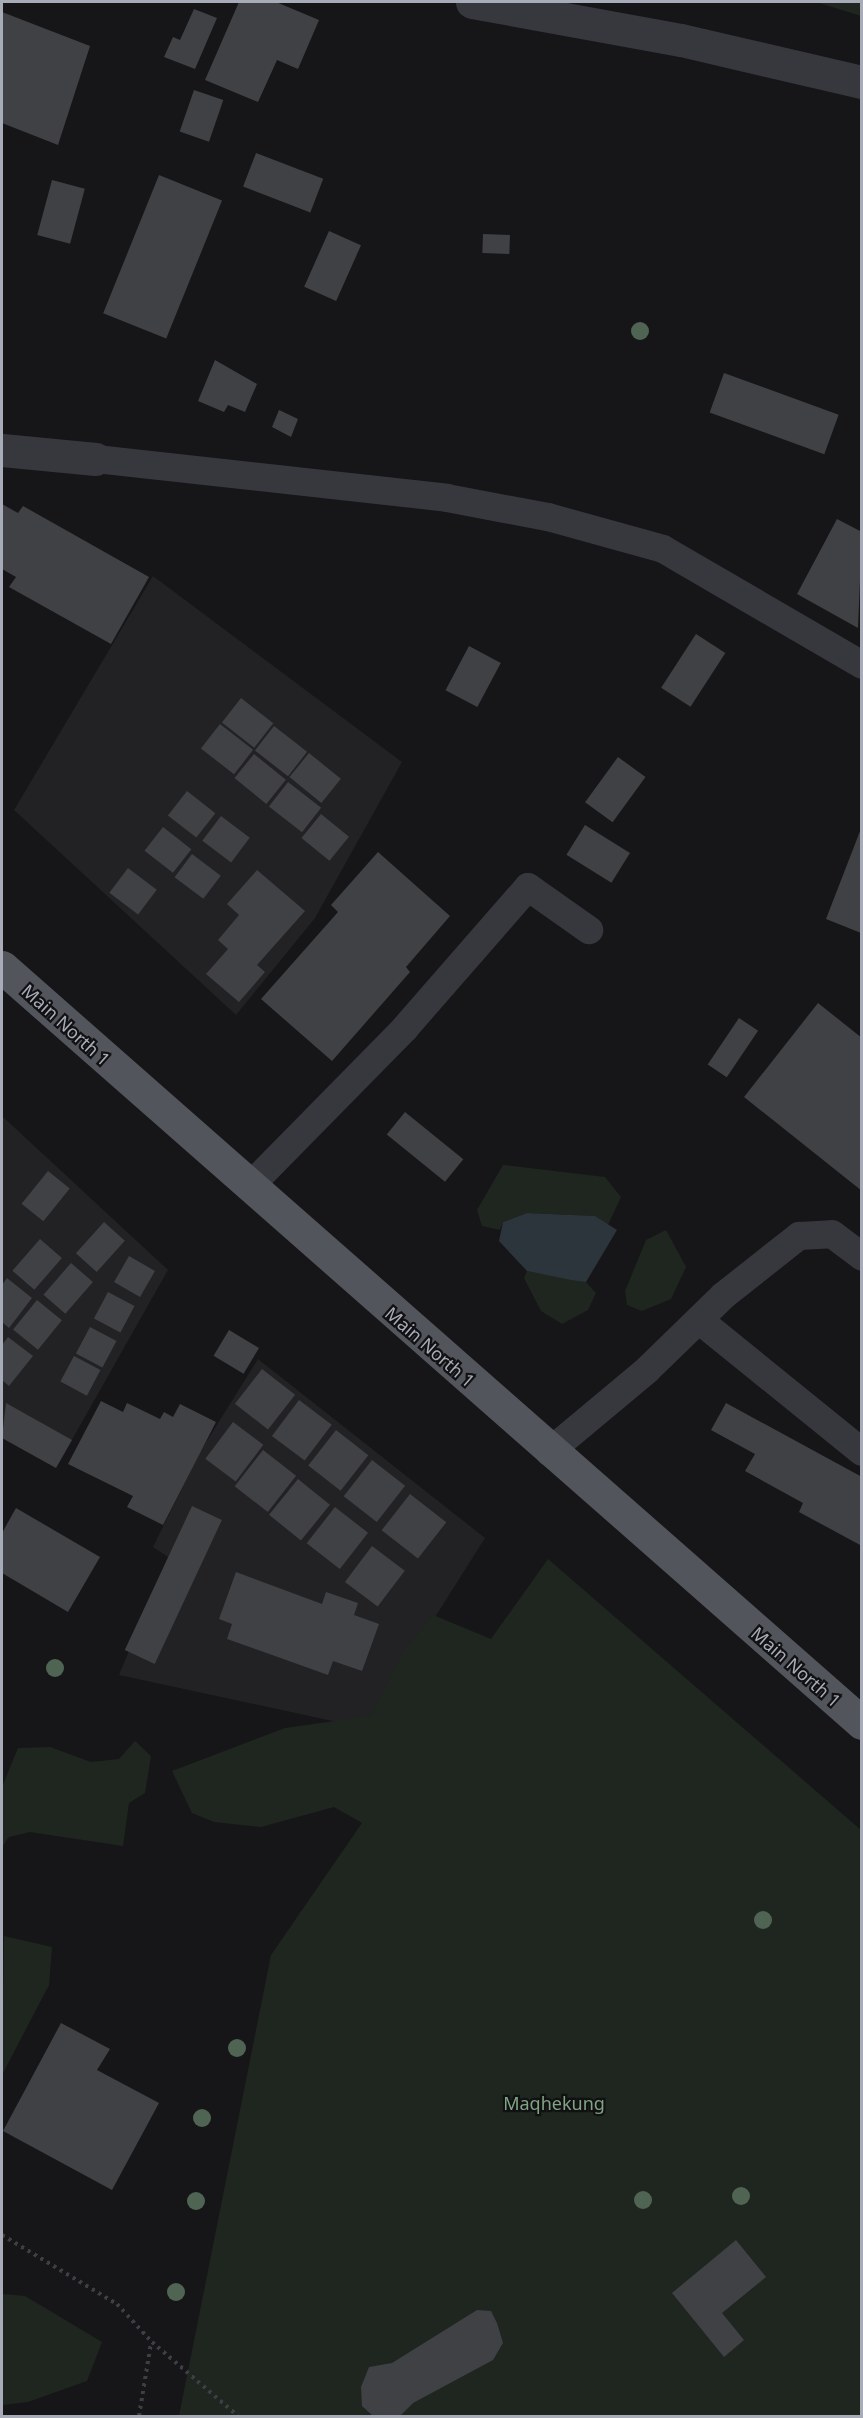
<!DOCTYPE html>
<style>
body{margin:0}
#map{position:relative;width:863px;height:2418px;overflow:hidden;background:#161618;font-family:"Noto Sans",sans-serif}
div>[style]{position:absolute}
.built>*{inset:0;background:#222225}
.green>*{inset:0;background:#1e261f}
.water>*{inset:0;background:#2c343c}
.building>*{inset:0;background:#404145;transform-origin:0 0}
.path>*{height:4px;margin-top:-2px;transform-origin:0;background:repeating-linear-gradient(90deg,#3d3f44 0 3px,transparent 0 7.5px)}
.service>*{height:28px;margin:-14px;padding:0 14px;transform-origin:14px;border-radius:14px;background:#37383d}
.minor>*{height:33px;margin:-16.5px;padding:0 16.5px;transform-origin:16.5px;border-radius:16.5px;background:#37383d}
.primary>*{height:33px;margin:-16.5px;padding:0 16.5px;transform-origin:16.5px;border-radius:16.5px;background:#53555c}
.trees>*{width:18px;height:18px;margin:-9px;border-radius:50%;background:#506453}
span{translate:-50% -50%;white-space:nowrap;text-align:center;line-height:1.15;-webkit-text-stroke:4.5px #111113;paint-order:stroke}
.street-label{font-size:18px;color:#a8acb8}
.park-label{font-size:18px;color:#7fa383}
.frame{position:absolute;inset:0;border:3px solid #a8acb8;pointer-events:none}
</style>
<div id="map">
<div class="built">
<div style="clip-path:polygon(153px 576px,402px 762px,315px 918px,236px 1015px,14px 810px)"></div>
<div style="clip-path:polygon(2px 1116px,168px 1270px,56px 1468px,2px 1438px)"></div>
<div style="clip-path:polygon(258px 1359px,485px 1538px,365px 1728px,119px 1675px,168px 1557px,153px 1547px,200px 1452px)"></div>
</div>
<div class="green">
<div style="clip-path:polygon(816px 2px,861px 2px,861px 16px)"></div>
<div style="clip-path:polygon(503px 1165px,605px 1177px,621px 1197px,608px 1225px,594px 1216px,527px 1213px,503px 1222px,500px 1230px,482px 1226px,477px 1210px)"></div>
<div style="clip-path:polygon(666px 1230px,686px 1267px,671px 1299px,642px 1311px,627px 1305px,625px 1291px,646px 1240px)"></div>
<div style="clip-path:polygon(527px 1271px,586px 1282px,596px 1293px,588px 1310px,562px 1324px,541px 1311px,524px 1278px)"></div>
<div style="clip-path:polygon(548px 1559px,861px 1830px,861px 2416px,179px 2416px,271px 1955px,362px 1823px,334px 1807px,261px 1827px,214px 1822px,192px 1813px,172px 1771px,285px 1728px,371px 1716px,403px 1652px,433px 1615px,491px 1639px)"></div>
<div style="clip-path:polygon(135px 1741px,151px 1756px,145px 1793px,129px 1803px,123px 1846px,30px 1832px,9px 1837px,2px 1847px,2px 1787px,18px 1748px,50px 1747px,91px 1762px,119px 1759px)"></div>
<div style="clip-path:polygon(4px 1936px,52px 1947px,49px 1985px,2px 2075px)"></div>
<div style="clip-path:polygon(3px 2294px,25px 2296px,102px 2342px,87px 2381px,28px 2402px,3px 2405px)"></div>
</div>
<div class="water">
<div style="clip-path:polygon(527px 1213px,595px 1216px,617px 1230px,586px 1282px,571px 1280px,527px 1271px,499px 1241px,503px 1222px)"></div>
</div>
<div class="building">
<div style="clip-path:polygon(239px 2px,276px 2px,319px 20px,298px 69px,277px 60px,258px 102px,205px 80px)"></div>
<div style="clip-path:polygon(194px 9px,217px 18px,195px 69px,164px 57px,173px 37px,180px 40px)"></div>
<div style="clip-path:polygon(2px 12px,90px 46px,58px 145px,2px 123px)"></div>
<div style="left:194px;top:90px;width:31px;height:44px;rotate:19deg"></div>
<div style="left:256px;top:153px;width:72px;height:36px;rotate:21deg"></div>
<div style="left:159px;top:175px;width:68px;height:149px;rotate:22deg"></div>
<div style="left:52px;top:180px;width:34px;height:57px;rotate:15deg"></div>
<div style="left:329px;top:231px;width:35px;height:61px;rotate:24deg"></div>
<div style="left:483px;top:234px;width:27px;height:19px;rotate:2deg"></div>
<div style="clip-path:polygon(215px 360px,257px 384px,245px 412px,228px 405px,224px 412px,198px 401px)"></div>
<div style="left:724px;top:373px;width:122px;height:42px;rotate:20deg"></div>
<div style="clip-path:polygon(279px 410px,298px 419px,291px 437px,272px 427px)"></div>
<div style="clip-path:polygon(2px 504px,18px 513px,23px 506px,149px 577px,111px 644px,9px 587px,16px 577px,2px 569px)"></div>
<div style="clip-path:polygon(837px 519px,862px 532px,858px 628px,797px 594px)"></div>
<div style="left:696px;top:634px;width:35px;height:64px;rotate:33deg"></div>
<div style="left:469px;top:646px;width:36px;height:50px;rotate:28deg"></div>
<div style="left:241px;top:698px;width:41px;height:31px;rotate:38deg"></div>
<div style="left:220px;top:724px;width:42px;height:31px;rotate:38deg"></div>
<div style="left:274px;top:726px;width:42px;height:31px;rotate:38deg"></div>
<div style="left:309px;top:753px;width:41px;height:31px;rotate:39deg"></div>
<div style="left:254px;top:754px;width:41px;height:31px;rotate:39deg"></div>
<div style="left:618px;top:757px;width:34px;height:56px;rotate:36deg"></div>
<div style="left:288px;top:782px;width:42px;height:31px;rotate:38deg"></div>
<div style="left:187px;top:791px;width:36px;height:31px;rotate:38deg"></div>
<div style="left:321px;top:814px;width:36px;height:31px;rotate:39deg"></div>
<div style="left:221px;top:816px;width:36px;height:31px;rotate:37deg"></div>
<div style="left:585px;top:825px;width:53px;height:35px;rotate:32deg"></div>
<div style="clip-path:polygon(862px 826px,862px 932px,861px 933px,826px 919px)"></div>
<div style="left:163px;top:827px;width:36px;height:30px;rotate:38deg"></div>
<div style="clip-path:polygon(378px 852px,450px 916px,406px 967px,410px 972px,332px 1061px,261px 999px,338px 912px,331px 905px)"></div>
<div style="left:192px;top:854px;width:36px;height:29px;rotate:37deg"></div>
<div style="left:128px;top:868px;width:36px;height:31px;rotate:37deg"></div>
<div style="clip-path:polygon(257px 870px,305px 911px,257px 965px,265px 972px,239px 1002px,206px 974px,228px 949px,218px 940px,239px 915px,227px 904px)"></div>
<div style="clip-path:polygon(818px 1003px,862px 1038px,862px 1191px,744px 1097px)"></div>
<div style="left:739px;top:1018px;width:23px;height:56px;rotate:34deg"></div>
<div style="left:405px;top:1112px;width:75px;height:29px;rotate:39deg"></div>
<div style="left:48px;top:1171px;width:28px;height:42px;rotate:39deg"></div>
<div style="left:104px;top:1222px;width:28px;height:42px;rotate:42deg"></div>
<div style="left:40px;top:1239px;width:29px;height:42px;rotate:41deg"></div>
<div style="left:129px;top:1256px;width:30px;height:30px;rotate:30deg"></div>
<div style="left:71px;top:1263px;width:29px;height:42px;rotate:41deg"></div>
<div style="clip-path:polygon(7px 1278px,32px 1298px,9px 1328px,2px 1322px,2px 1285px)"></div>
<div style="left:108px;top:1292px;width:30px;height:30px;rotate:28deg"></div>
<div style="left:37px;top:1300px;width:32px;height:38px;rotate:39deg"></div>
<div style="left:90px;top:1327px;width:30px;height:30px;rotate:28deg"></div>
<div style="left:229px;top:1330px;width:35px;height:30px;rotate:31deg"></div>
<div style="clip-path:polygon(8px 1337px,33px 1356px,9px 1386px,2px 1380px,2px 1345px)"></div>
<div style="left:74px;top:1356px;width:30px;height:29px;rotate:28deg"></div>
<div style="left:262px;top:1369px;width:42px;height:44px;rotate:38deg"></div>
<div style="left:299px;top:1400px;width:41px;height:45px;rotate:37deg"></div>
<div style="clip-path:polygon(101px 1401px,123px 1412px,127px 1403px,160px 1419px,164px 1412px,173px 1417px,180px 1404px,216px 1422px,163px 1525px,127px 1507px,133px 1496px,68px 1464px)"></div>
<div style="clip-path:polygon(6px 1403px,72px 1440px,56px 1468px,2px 1438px)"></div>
<div style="clip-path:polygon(726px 1403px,862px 1477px,862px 1546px,799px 1512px,803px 1503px,745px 1471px,755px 1454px,711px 1430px)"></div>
<div style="left:233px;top:1422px;width:38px;height:46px;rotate:37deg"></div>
<div style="left:336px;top:1430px;width:41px;height:45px;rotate:38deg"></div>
<div style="left:263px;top:1450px;width:42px;height:46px;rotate:38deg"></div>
<div style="left:372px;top:1460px;width:42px;height:46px;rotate:38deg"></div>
<div style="left:298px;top:1479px;width:41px;height:46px;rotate:39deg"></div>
<div style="left:410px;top:1494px;width:46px;height:46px;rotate:38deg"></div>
<div style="left:192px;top:1506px;width:33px;height:159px;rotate:25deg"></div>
<div style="left:335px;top:1507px;width:42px;height:46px;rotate:38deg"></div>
<div style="clip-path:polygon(16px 1508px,100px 1557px,68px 1612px,2px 1573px,2px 1533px)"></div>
<div style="left:372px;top:1546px;width:41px;height:45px;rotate:37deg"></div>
<div style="clip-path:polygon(236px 1572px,322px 1604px,326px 1592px,358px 1603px,354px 1615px,379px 1624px,362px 1671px,333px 1661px,328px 1675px,227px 1639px,232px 1624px,219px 1619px)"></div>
<div style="clip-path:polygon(61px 2023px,110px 2049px,97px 2070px,159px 2103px,112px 2190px,3px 2131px)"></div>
<div style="clip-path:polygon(736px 2240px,766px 2277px,722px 2313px,744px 2340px,724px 2357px,672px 2293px)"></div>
<div style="clip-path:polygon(477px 2310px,491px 2311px,497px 2323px,503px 2343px,493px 2360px,413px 2403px,400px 2416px,373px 2416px,362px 2406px,361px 2387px,369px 2367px,392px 2363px)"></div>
</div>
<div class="path">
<div style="left:2px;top:2235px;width:134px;rotate:31deg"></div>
<div style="left:117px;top:2304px;width:52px;rotate:47.4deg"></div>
<div style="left:152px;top:2342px;width:113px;rotate:40.7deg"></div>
<div style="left:139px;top:2416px;width:74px;rotate:-80.7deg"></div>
</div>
<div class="service">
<div style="left:96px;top:459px;width:353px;rotate:6.3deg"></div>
<div style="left:447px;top:498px;width:103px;rotate:10.7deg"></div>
<div style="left:548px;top:517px;width:119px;rotate:15.5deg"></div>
<div style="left:663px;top:549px;width:230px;rotate:30.2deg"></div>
<div style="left:249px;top:1187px;width:223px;rotate:-45.5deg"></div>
<div style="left:405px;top:1028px;width:187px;rotate:-48.9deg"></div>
<div style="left:528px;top:887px;width:75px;rotate:35.2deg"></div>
<div style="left:699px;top:1320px;width:210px;rotate:39deg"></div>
<div style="left:549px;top:1452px;width:128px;rotate:-39.9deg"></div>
<div style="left:647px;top:1370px;width:106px;rotate:-44.2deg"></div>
<div style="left:723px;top:1296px;width:97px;rotate:-38.3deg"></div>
<div style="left:799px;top:1236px;width:33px;rotate:-3deg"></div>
<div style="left:832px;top:1234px;width:38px;rotate:37deg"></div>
</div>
<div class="minor">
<div style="left:472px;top:2px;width:212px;rotate:10.3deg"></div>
<div style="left:681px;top:40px;width:186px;rotate:13.1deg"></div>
<div style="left:2px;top:450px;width:94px;rotate:5.5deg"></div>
</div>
<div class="primary">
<div style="left:2px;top:967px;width:1145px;rotate:41.32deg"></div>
</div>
<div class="trees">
<div style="left:640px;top:331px"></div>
<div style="left:55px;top:1668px"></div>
<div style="left:763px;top:1920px"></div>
<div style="left:237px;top:2048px"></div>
<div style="left:202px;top:2118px"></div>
<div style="left:741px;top:2196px"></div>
<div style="left:643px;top:2200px"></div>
<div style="left:196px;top:2201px"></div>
<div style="left:176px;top:2292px"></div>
</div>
<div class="street-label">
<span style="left:66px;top:1025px;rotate:42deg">Main North 1</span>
<span style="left:430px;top:1347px;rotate:41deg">Main North 1</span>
<span style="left:796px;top:1667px;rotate:41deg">Main North 1</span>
</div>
<div class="park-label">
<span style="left:554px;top:2103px">Maqhekung</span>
</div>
<div class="frame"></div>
</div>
